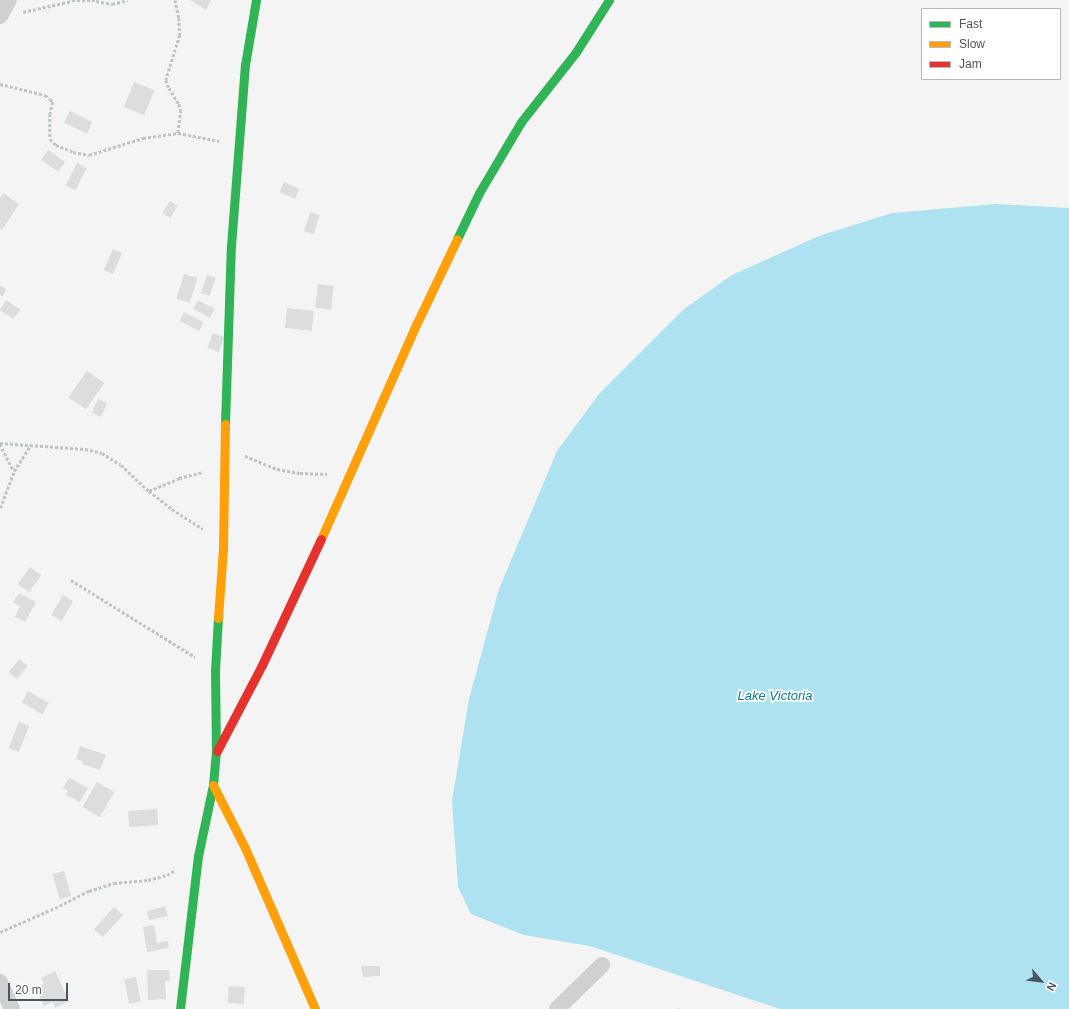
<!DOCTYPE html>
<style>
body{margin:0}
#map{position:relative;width:1069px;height:1009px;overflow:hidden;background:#f4f4f4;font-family:Helvetica,sans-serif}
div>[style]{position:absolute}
.water>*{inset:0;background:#aee2f0}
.building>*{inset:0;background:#ddddde;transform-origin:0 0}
.path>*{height:2.5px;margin-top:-1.25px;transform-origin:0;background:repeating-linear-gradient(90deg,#bcc7c4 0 3px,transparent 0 5px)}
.street>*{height:16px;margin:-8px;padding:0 8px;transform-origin:8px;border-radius:8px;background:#ced0d2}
.fast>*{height:9px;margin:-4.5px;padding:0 4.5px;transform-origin:4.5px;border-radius:4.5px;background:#30b455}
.slow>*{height:9px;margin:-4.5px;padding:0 4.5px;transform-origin:4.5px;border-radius:4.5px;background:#ff9f0a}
.jam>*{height:9px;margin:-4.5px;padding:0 4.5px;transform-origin:4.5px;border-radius:4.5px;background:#e5322d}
span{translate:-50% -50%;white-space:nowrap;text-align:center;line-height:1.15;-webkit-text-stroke:3.5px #fff;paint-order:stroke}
.water-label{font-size:13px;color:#0c7c9b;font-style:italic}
.legend{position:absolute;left:921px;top:8px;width:140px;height:72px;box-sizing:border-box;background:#fff;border:1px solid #b7bbc0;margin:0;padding:5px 7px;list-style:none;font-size:12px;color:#4a5661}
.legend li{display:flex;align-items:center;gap:8px;height:20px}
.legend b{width:20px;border:1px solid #b7bbc0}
.north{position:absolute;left:1021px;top:961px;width:40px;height:40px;-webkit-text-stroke:3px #fff;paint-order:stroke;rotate:118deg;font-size:11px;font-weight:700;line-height:16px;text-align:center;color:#4a5661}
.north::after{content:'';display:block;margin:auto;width:14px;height:18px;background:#4a5661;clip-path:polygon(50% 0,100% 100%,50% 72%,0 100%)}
.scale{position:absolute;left:8px;top:983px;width:60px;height:18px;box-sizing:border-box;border:2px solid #4a5661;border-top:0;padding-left:5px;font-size:12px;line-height:14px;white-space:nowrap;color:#4a5661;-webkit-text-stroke:3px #fff;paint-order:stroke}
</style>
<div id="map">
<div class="water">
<div style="clip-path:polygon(996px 204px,1069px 208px,1069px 1009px,780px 1009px,590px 946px,524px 935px,471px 914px,458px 887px,452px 801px,469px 699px,499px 589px,557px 451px,599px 394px,684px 309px,732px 275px,819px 236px,892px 213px)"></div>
</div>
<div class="building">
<div style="clip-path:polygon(190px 0,211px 0,206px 10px)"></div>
<div style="left:134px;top:82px;width:22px;height:27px;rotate:22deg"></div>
<div style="left:70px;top:111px;width:25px;height:13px;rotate:26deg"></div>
<div style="left:48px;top:150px;width:21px;height:12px;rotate:35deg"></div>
<div style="left:77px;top:163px;width:11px;height:25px;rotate:27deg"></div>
<div style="left:284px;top:182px;width:17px;height:11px;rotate:24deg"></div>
<div style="clip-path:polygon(3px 193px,19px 204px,2px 230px,0 229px,0 198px)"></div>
<div style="left:170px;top:201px;width:9px;height:14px;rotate:32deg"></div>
<div style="left:310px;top:212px;width:10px;height:20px;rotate:17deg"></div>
<div style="left:113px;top:249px;width:10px;height:23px;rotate:24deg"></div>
<div style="left:184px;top:274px;width:14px;height:26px;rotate:17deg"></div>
<div style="left:207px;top:275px;width:9px;height:19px;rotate:18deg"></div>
<div style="left:318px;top:284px;width:16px;height:24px;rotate:7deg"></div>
<div style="clip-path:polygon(0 286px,6px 289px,3px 296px,0 295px)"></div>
<div style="left:6px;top:300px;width:17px;height:12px;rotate:33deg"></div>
<div style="left:198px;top:300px;width:19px;height:10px;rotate:28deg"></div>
<div style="left:287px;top:308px;width:27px;height:20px;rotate:6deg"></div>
<div style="left:184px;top:312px;width:22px;height:10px;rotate:27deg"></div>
<div style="left:213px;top:333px;width:12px;height:16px;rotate:20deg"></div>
<div style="left:87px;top:371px;width:21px;height:32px;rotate:35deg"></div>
<div style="left:98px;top:399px;width:10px;height:15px;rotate:24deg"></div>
<div style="left:30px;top:567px;width:14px;height:21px;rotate:36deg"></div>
<div style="clip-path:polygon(19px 593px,36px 602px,25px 622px,15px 617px,20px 606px,13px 602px)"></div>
<div style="left:63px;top:595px;width:12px;height:23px;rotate:31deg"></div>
<div style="left:19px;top:659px;width:11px;height:17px;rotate:38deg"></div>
<div style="left:28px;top:691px;width:24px;height:13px;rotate:30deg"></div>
<div style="left:19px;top:722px;width:11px;height:28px;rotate:22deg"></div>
<div style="clip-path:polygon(80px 746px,106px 755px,100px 770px,82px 764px,83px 761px,76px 759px)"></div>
<div style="clip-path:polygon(69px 778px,88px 788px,80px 802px,66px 795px,68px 791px,63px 788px)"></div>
<div style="left:97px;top:782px;width:20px;height:29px;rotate:30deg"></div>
<div style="left:157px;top:809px;width:16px;height:29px;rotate:86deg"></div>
<div style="left:64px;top:871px;width:26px;height:12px;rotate:74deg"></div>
<div style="clip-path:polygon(165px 906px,168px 916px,149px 920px,147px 911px)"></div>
<div style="left:114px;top:907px;width:12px;height:30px;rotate:42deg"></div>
<div style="clip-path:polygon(154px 925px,157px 943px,168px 941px,169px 948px,147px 952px,143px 927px)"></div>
<div style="clip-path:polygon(361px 966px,380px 966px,380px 976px,363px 977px)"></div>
<div style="clip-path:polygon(147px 970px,169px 970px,170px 981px,165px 981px,166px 999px,148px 1000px)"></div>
<div style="clip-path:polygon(55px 971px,69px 1001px,55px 1008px,53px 1002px,44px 1006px,36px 988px,44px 984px,41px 978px)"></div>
<div style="left:136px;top:977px;width:25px;height:12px;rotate:79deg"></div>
<div style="left:229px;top:986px;width:16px;height:17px;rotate:4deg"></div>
</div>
<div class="path">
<div style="left:175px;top:0;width:18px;rotate:77deg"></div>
<div style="left:179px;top:18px;width:17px;rotate:87deg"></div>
<div style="left:180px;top:35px;width:47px;rotate:107.3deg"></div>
<div style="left:166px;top:80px;width:9px;rotate:69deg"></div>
<div style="left:169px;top:88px;width:19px;rotate:58deg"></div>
<div style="left:179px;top:104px;width:6px;rotate:72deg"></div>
<div style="left:181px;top:110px;width:23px;rotate:97deg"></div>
<div style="left:23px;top:12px;width:50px;rotate:-12.7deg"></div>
<div style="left:72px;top:1px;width:24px"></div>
<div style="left:96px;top:1px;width:16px;rotate:11deg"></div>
<div style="left:112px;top:4px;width:16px;rotate:-14deg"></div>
<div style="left:0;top:84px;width:46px;rotate:13.7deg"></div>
<div style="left:45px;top:95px;width:6px;rotate:39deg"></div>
<div style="left:50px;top:99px;width:4px;rotate:45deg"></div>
<div style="left:53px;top:102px;width:12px;rotate:104deg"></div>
<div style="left:50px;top:114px;width:25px;rotate:90deg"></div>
<div style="left:50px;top:139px;width:8px;rotate:45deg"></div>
<div style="left:56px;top:145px;width:18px;rotate:22deg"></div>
<div style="left:73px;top:152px;width:16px;rotate:11deg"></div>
<div style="left:89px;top:155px;width:57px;rotate:-17.5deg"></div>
<div style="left:143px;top:138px;width:35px;rotate:-8deg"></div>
<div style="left:178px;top:133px;width:42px;rotate:11deg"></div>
<div style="left:0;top:443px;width:85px;rotate:4deg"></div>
<div style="left:85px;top:449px;width:17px;rotate:13deg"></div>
<div style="left:102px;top:453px;width:22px;rotate:32deg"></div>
<div style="left:121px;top:465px;width:38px;rotate:43deg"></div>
<div style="left:149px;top:491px;width:29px;rotate:38deg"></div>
<div style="left:172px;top:509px;width:37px;rotate:33deg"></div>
<div style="left:0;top:444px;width:30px;rotate:63deg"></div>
<div style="left:245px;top:456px;width:35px;rotate:22deg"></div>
<div style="left:277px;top:469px;width:23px;rotate:10deg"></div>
<div style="left:300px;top:473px;width:27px;rotate:2deg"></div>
<div style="left:149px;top:491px;width:33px;rotate:-23deg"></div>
<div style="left:179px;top:478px;width:25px;rotate:-14deg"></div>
<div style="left:0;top:508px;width:40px;rotate:-69deg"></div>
<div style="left:14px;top:471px;width:31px;rotate:-57deg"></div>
<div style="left:71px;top:580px;width:146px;rotate:31.8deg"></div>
<div style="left:0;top:932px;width:60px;rotate:-23.6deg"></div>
<div style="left:55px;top:908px;width:38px;rotate:-27deg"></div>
<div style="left:89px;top:891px;width:26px;rotate:-18deg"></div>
<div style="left:114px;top:883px;width:34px;rotate:-5deg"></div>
<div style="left:148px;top:880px;width:20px;rotate:-15deg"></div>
<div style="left:167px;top:875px;width:9px;rotate:-32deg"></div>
<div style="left:678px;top:1009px;width:1px"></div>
</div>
<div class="street">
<div style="left:0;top:16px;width:18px;rotate:-61deg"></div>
<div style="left:0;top:982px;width:30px;rotate:66deg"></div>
<div style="left:557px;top:1009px;width:63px;rotate:-44.4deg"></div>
</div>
<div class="fast">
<div style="left:457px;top:239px;width:51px;rotate:-64.4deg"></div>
<div style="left:479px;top:193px;width:82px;rotate:-59.4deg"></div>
<div style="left:521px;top:122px;width:89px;rotate:-51.8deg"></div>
<div style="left:576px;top:52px;width:62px;rotate:-57.6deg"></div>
<div style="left:225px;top:424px;width:178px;rotate:-88.1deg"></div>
<div style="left:231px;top:246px;width:182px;rotate:-85.6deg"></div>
<div style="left:245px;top:65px;width:66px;rotate:-80.4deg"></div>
<div style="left:180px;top:1009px;width:154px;rotate:-83.3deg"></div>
<div style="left:198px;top:856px;width:73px;rotate:-78.1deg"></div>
<div style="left:213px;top:785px;width:33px;rotate:-85deg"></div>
<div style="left:216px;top:752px;width:81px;rotate:-90.7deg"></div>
<div style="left:215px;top:671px;width:53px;rotate:-86.8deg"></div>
</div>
<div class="slow">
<div style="left:321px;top:539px;width:234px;rotate:-66.1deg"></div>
<div style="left:416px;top:325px;width:95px;rotate:-64.5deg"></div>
<div style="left:218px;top:618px;width:69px;rotate:-85.9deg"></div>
<div style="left:223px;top:549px;width:125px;rotate:-89.1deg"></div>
<div style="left:213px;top:785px;width:71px;rotate:63.1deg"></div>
<div style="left:245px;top:848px;width:176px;rotate:66.5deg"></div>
</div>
<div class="jam">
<div style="left:217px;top:751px;width:97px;rotate:-62.4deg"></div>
<div style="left:262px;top:665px;width:139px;rotate:-64.9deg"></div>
</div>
<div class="water-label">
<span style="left:775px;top:696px">Lake Victoria</span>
</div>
<ul class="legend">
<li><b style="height:5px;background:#30b455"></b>Fast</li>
<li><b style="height:5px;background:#ff9f0a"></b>Slow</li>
<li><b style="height:5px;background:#e5322d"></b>Jam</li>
</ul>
<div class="north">N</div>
<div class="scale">20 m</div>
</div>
